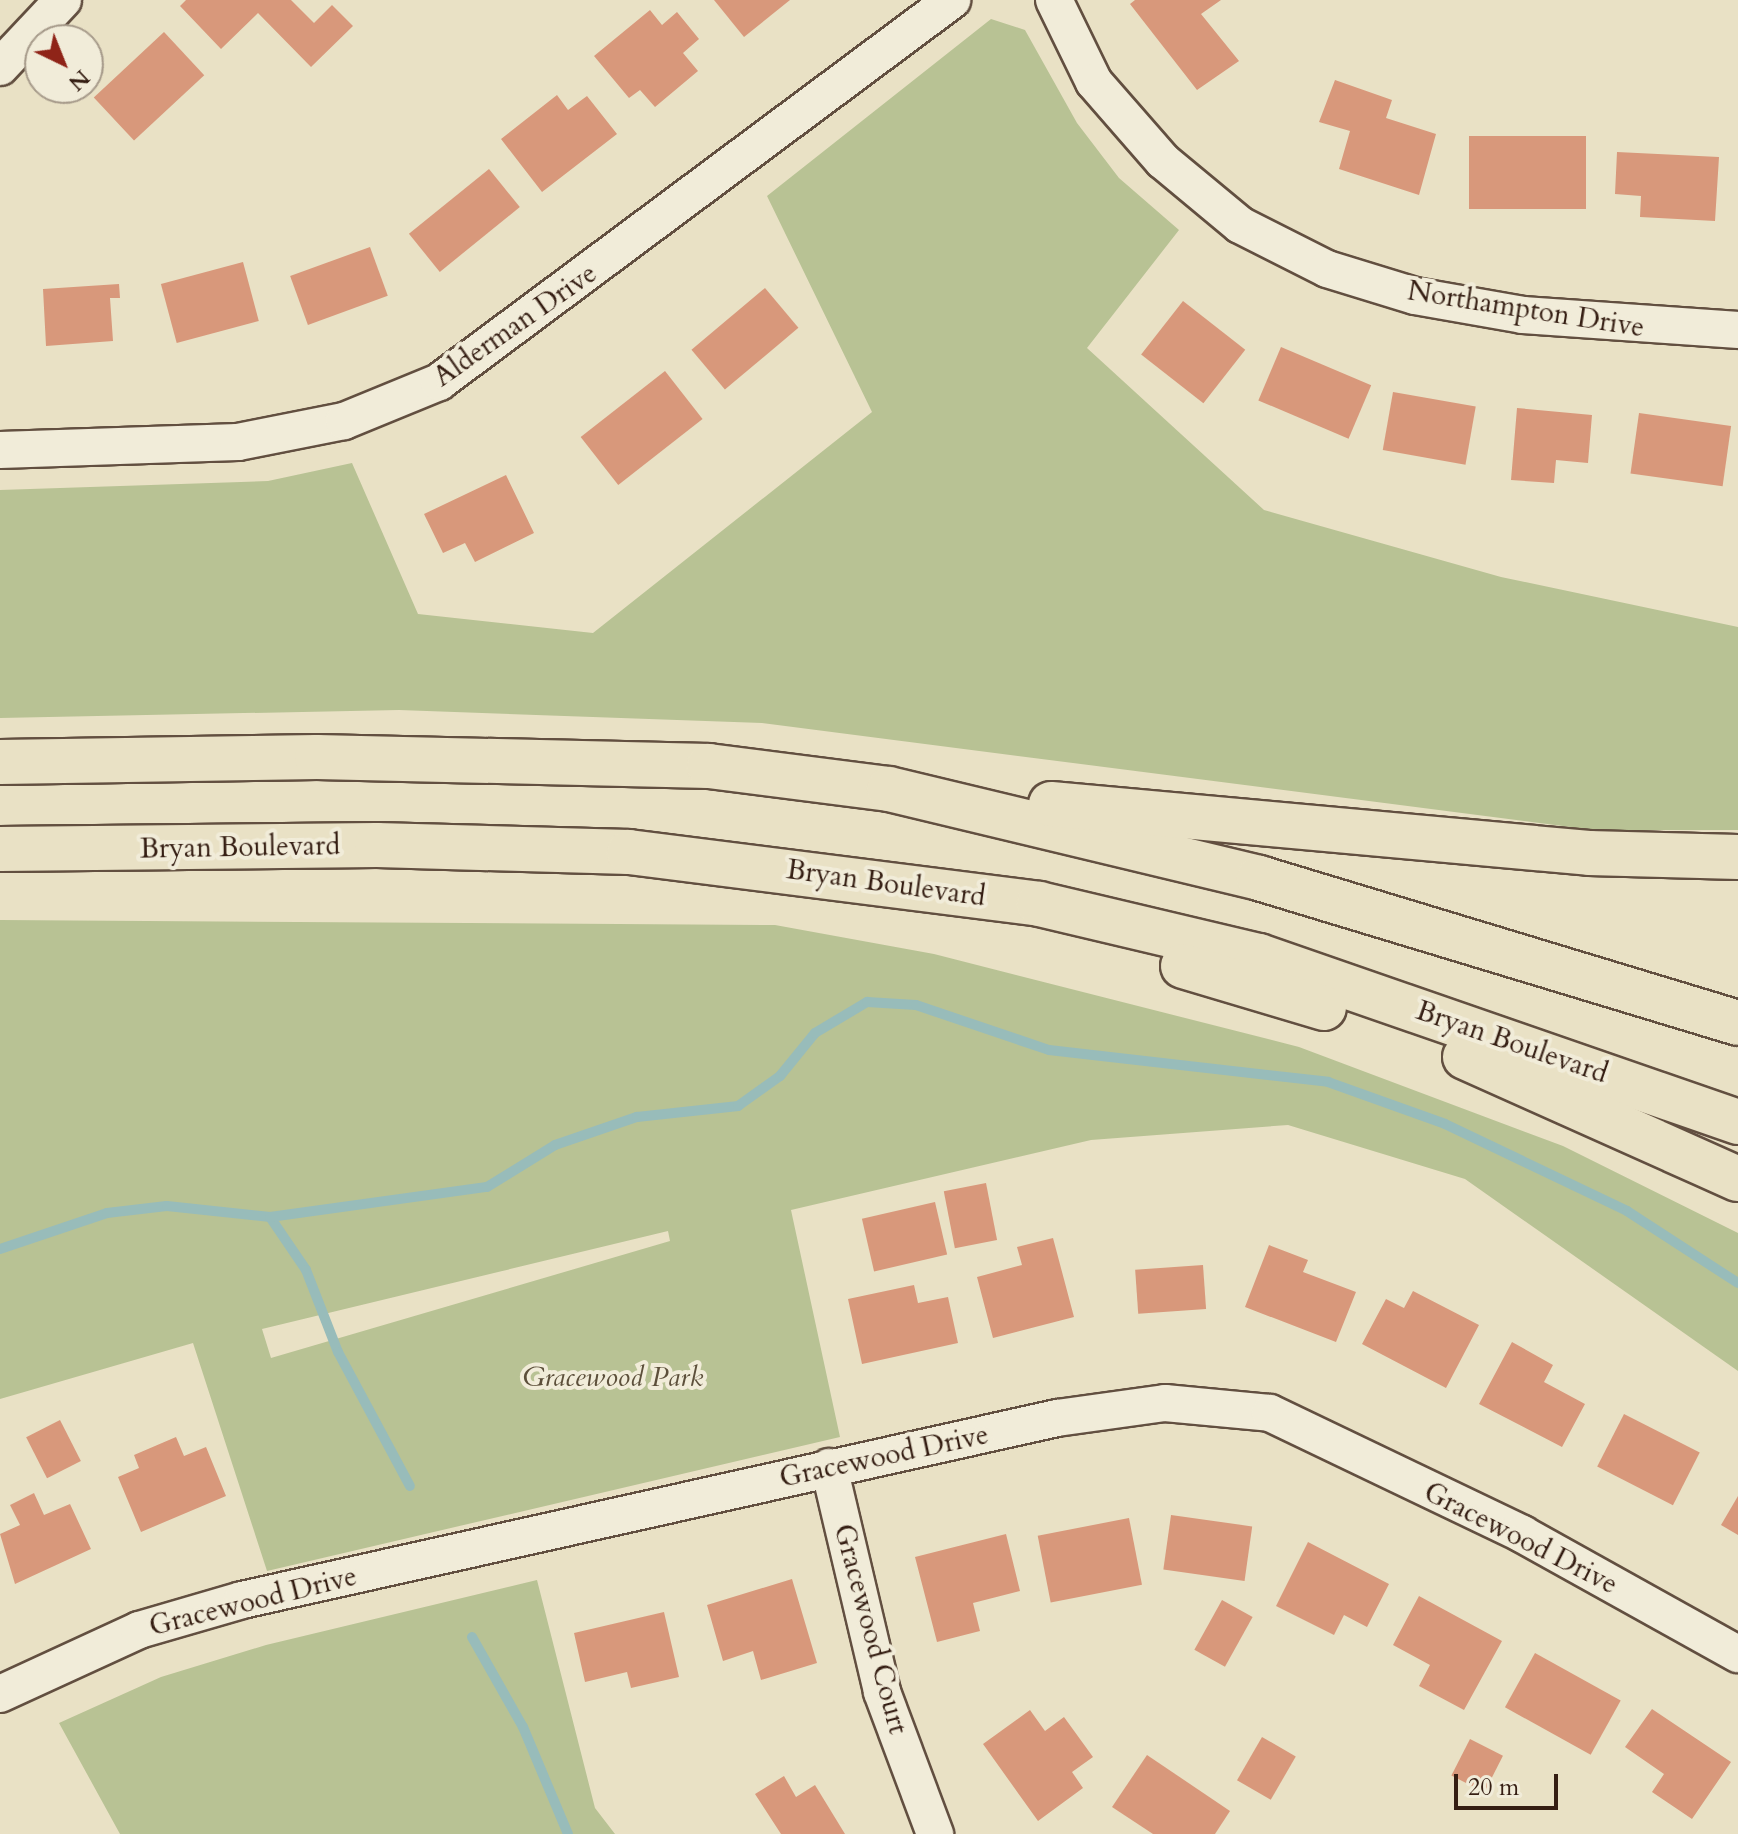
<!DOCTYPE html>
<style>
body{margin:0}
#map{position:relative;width:1738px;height:1834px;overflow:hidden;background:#e9e1c5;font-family:Cardo,serif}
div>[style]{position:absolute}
.green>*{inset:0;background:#b8c294}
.stream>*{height:10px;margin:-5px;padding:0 5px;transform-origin:5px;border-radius:5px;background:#98bcba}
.building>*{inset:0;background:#d8987b;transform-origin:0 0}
.roads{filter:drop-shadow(2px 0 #624f40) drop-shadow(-2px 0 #624f40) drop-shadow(0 2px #624f40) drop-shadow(0 -2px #624f40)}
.minor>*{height:36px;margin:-18px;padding:0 18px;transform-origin:18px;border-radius:18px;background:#f1ecd9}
.highway>*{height:44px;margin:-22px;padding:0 22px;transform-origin:22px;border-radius:22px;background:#e9e1c5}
span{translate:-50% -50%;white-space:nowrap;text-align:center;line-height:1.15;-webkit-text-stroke:8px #f1ecd9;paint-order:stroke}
.street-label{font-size:28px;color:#351e13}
.park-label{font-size:28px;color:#5c4f3a;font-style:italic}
.north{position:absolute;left:24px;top:24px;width:80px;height:80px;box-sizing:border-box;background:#f1ecd9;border:2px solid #a69a8a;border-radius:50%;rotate:137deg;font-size:22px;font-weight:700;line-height:32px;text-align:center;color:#351e13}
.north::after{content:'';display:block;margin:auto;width:28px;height:36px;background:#8f2418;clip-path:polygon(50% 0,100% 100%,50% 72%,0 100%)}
.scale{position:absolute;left:1454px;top:1774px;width:104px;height:36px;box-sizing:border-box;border:4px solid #351e13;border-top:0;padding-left:10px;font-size:24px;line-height:28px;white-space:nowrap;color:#351e13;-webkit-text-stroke:6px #f1ecd9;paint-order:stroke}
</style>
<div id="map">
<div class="green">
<div style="clip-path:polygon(991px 19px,1025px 30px,1077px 123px,1119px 178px,1179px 230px,1087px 348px,1264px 510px,1501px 577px,1738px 627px,1738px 830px,1594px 830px,762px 723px,399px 710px,0 718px,0 490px,268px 481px,352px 463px,418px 614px,593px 633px,872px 412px,767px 196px)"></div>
<div style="clip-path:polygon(evenodd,0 920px,775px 925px,934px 954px,1299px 1047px,1563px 1146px,1738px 1233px,1738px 1371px,1465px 1179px,1288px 1125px,1091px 1140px,791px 1210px,840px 1437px,267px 1571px,193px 1343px,0 1399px,0 920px,668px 1231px,670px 1241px,271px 1358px,262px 1329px,668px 1231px)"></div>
<div style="clip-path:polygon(537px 1580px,595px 1808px,615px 1834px,120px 1834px,59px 1723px,161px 1677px,266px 1645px)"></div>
</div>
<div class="stream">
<div style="left:270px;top:1217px;width:64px;rotate:55.8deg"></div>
<div style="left:306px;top:1270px;width:88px;rotate:68.7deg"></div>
<div style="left:338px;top:1352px;width:152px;rotate:61.8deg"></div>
<div style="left:0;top:1249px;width:113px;rotate:-18.6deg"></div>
<div style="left:107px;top:1213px;width:60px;rotate:-6.7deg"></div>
<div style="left:167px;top:1206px;width:104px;rotate:6.1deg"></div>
<div style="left:270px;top:1217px;width:219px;rotate:-7.9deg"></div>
<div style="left:487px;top:1187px;width:80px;rotate:-31.7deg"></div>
<div style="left:555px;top:1145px;width:87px;rotate:-18.9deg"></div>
<div style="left:637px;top:1117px;width:102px;rotate:-6.2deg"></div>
<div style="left:738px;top:1106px;width:52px;rotate:-35.5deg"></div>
<div style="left:780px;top:1076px;width:55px;rotate:-50.9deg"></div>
<div style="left:815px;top:1033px;width:61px;rotate:-30.8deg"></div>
<div style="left:867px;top:1002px;width:49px;rotate:3.5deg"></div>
<div style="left:916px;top:1005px;width:140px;rotate:18.7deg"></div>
<div style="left:1049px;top:1050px;width:281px;rotate:6.5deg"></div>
<div style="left:1328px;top:1082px;width:124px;rotate:19.7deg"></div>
<div style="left:1445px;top:1124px;width:202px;rotate:25.5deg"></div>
<div style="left:1627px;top:1211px;width:132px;rotate:33deg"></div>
<div style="left:472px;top:1637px;width:103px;rotate:60.5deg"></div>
<div style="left:523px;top:1727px;width:116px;rotate:67.2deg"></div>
</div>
<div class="building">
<div style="clip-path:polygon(186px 0,291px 0,314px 23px,332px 5px,353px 26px,311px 67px,258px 13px,221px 49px,180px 6px)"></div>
<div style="clip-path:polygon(714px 0,790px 0,744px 37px)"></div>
<div style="clip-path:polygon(1135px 0,1221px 0,1201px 14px,1239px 61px,1197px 90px,1130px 4px)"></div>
<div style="clip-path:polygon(650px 10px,662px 25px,677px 12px,699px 39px,683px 53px,698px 71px,655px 107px,640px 90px,629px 98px,594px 56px)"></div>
<div style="left:164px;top:32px;width:59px;height:96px;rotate:47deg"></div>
<div style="clip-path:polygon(1335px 80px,1392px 100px,1386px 118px,1436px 134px,1419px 195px,1339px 169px,1350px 131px,1319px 122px)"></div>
<div style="clip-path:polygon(557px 95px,568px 110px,587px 96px,617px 134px,542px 192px,501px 139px)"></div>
<div style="left:1469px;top:136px;width:117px;height:73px"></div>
<div style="clip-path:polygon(1617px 152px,1719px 157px,1715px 221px,1640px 217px,1641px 196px,1615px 194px)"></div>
<div style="left:489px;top:169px;width:49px;height:103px;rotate:51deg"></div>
<div style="left:370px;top:247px;width:52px;height:85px;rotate:70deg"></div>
<div style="left:243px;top:262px;width:61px;height:85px;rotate:75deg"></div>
<div style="clip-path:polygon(119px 284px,120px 298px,110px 298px,113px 341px,46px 346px,43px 289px)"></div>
<div style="left:765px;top:288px;width:52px;height:96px;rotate:50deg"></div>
<div style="left:1183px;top:301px;width:79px;height:68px;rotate:38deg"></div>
<div style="left:1281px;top:347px;width:98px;height:58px;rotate:23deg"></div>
<div style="left:665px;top:371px;width:61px;height:107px;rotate:52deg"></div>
<div style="left:1393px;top:392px;width:84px;height:59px;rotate:10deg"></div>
<div style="clip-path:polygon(1517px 408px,1592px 415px,1588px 463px,1556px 460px,1554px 483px,1511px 480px)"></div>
<div style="left:1639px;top:413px;width:93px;height:61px;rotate:8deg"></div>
<div style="clip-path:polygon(506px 475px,534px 533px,475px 562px,465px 543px,443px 553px,424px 514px)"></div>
<div style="left:986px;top:1183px;width:58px;height:43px;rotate:79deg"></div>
<div style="left:935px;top:1202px;width:54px;height:75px;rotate:77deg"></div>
<div style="clip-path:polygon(1053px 1238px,1074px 1317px,993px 1338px,977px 1277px,1022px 1265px,1017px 1247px)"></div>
<div style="clip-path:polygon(1269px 1245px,1308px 1260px,1303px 1272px,1356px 1292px,1336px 1342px,1245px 1307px)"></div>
<div style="left:1203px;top:1265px;width:44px;height:68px;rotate:86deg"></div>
<div style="clip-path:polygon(914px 1285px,918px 1303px,948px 1297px,958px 1343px,862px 1364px,848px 1299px)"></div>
<div style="clip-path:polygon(1413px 1291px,1479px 1325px,1446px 1388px,1362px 1344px,1386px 1299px,1404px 1308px)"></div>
<div style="clip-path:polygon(1512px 1342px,1553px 1365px,1544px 1382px,1585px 1404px,1562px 1447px,1479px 1404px)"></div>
<div style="left:1624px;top:1414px;width:85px;height:59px;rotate:27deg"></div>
<div style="left:60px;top:1420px;width:46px;height:38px;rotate:63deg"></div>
<div style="clip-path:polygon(176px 1437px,184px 1456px,206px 1447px,226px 1496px,141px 1532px,118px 1477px,139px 1468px,134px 1455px)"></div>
<div style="clip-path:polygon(34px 1493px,44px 1515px,70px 1504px,91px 1549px,15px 1584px,0 1534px,20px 1525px,10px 1505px)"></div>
<div style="clip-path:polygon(1738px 1496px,1738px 1535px,1721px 1525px)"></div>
<div style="left:1171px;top:1515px;width:82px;height:55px;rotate:8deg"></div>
<div style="left:1129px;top:1518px;width:68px;height:93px;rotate:79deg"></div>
<div style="clip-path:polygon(1006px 1534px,1020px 1591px,973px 1603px,980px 1631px,937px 1642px,915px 1557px)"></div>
<div style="clip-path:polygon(1308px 1542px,1389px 1584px,1367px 1627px,1344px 1615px,1334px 1635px,1276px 1606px)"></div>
<div style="clip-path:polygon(792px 1579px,817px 1663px,761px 1680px,753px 1651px,723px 1661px,707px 1605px)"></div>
<div style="clip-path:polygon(1419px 1596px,1502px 1641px,1464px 1710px,1419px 1686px,1430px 1665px,1393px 1645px)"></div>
<div style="left:1222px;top:1600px;width:35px;height:57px;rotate:29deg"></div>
<div style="clip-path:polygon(664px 1612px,679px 1677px,631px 1688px,627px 1672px,585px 1682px,574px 1633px)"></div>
<div style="left:1535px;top:1653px;width:98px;height:62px;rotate:29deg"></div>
<div style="clip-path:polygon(1652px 1709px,1731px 1762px,1692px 1819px,1652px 1792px,1664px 1774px,1625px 1747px)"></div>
<div style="clip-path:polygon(1030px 1710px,1045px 1731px,1064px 1717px,1093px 1757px,1072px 1772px,1083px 1788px,1038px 1821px,983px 1744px)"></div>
<div style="left:1262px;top:1737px;width:39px;height:50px;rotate:30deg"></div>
<div style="left:1470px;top:1739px;width:37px;height:41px;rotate:27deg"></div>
<div style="clip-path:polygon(1147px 1755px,1230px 1811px,1215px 1834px,1153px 1834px,1112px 1807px)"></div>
<div style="clip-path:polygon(784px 1776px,796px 1797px,815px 1785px,845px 1834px,781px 1834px,755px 1794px)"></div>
</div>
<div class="roads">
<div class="minor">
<div style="left:1054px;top:0;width:91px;rotate:64deg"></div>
<div style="left:1094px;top:82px;width:105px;rotate:48.9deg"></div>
<div style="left:1163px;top:161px;width:100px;rotate:39.7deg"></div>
<div style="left:1240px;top:225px;width:97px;rotate:26.8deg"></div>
<div style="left:1327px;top:269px;width:92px;rotate:17.1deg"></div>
<div style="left:1415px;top:296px;width:110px;rotate:10deg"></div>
<div style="left:1523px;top:315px;width:216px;rotate:4deg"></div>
<div style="left:0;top:67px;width:92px;rotate:-46.8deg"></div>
<div style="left:0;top:450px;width:238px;rotate:-1.9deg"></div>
<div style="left:238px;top:442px;width:108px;rotate:-11.2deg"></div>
<div style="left:344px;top:421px;width:103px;rotate:-22.3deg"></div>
<div style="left:439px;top:382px;width:640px;rotate:-36.67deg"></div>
<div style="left:829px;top:1467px;width:231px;rotate:76.7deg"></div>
<div style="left:882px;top:1692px;width:152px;rotate:69.5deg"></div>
<div style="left:0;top:1694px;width:153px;rotate:-24.7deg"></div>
<div style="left:139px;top:1630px;width:107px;rotate:-16.2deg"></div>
<div style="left:242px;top:1600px;width:835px;rotate:-12.59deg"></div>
<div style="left:1057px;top:1418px;width:109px;rotate:-7.9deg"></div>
<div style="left:1165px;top:1403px;width:105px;rotate:5.4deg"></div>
<div style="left:1270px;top:1413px;width:280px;rotate:25.6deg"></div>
<div style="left:1522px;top:1534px;width:247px;rotate:29.1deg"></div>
</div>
<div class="highway">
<div style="left:0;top:762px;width:317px;rotate:-0.9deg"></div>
<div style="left:317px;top:757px;width:392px;rotate:1.3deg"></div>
<div style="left:709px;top:766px;width:181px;rotate:7.3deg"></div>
<div style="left:889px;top:789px;width:381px;rotate:13.5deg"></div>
<div style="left:1259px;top:878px;width:500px;rotate:16.84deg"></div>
<div style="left:1051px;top:804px;width:540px;rotate:5.2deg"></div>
<div style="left:1589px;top:853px;width:149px;rotate:1.5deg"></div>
<div style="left:0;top:849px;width:377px;rotate:-0.6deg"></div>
<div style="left:377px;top:845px;width:252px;rotate:1.6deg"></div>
<div style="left:629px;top:852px;width:413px;rotate:7.2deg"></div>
<div style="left:1039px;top:904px;width:226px;rotate:13.3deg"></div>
<div style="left:1259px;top:956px;width:507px;rotate:19.11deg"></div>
<div style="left:1183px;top:966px;width:147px;rotate:16.6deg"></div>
<div style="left:1465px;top:1057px;width:299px;rotate:24.1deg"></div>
</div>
</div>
<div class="street-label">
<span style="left:1526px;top:309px;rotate:9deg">Northampton Drive</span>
<span style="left:515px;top:325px;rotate:-35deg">Alderman Drive</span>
<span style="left:240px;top:847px;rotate:-1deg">Bryan Boulevard</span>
<span style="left:886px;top:883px;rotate:8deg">Bryan Boulevard</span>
<span style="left:1512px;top:1042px;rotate:19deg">Bryan Boulevard</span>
<span style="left:884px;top:1456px;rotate:-12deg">Gracewood Drive</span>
<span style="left:1521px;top:1538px;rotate:27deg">Gracewood Drive</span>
<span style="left:253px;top:1601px;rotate:-14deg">Gracewood Drive</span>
<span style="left:871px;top:1629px;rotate:75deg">Gracewood Court</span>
</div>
<div class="park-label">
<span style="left:613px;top:1377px">Gracewood Park</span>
</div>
<div class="north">N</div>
<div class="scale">20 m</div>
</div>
